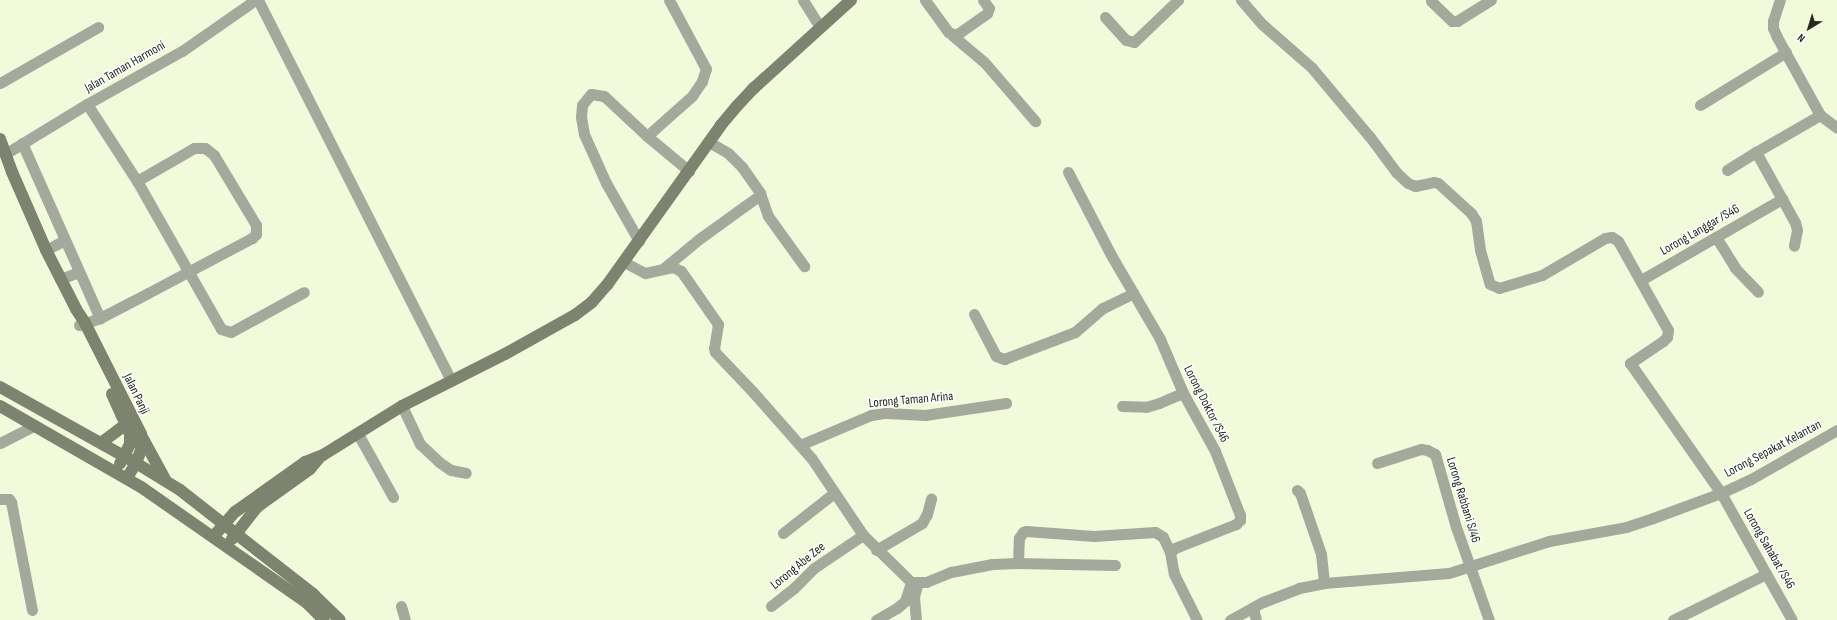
<!DOCTYPE html>
<style>
body{margin:0}
#map{position:relative;width:1837px;height:620px;overflow:hidden;background:#f1fbdb;font-family:"Sofia Sans Condensed",sans-serif}
div>[style]{position:absolute}
.street>*{height:11px;margin:-5.5px;padding:0 5.5px;transform-origin:5.5px;border-radius:5.5px;background:#a4a99b}
.secondary>*{height:12px;margin:-6px;padding:0 6px;transform-origin:6px;border-radius:6px;background:#7e8370}
span{translate:-50% -50%;white-space:nowrap;text-align:center;line-height:1.15;-webkit-text-stroke:3px #fff;paint-order:stroke}
.street-label{font-size:13px;color:#26291e}
.north{position:absolute;left:1789px;top:8px;width:40px;height:40px;-webkit-text-stroke:3px #fff;paint-order:stroke;rotate:218deg;font-size:11px;font-weight:700;line-height:16px;text-align:center;color:#26291e}
.north::after{content:'';display:block;margin:auto;width:14px;height:18px;background:#26291e;clip-path:polygon(50% 0,100% 100%,50% 72%,0 100%)}
</style>
<div id="map">
<div class="street">
<div style="left:258px;top:0;width:427px;rotate:63.1deg"></div>
<div style="left:803px;top:0;width:32px;rotate:58deg"></div>
<div style="left:925px;top:0;width:39px;rotate:54deg"></div>
<div style="left:948px;top:32px;width:9px;rotate:21deg"></div>
<div style="left:956px;top:35px;width:38px;rotate:-35deg"></div>
<div style="left:987px;top:13px;width:5px;rotate:-68deg"></div>
<div style="left:989px;top:8px;width:10px;rotate:-127deg"></div>
<div style="left:1241px;top:0;width:32px;rotate:49deg"></div>
<div style="left:1262px;top:24px;width:67px;rotate:41.3deg"></div>
<div style="left:1312px;top:68px;width:90px;rotate:50deg"></div>
<div style="left:1370px;top:137px;width:44px;rotate:53.4deg"></div>
<div style="left:1396px;top:172px;width:16px;rotate:43deg"></div>
<div style="left:1408px;top:183px;width:8px;rotate:23deg"></div>
<div style="left:1415px;top:186px;width:19px;rotate:-12deg"></div>
<div style="left:1434px;top:182px;width:4px;rotate:14deg"></div>
<div style="left:1438px;top:183px;width:45px;rotate:42.3deg"></div>
<div style="left:1471px;top:213px;width:9px;rotate:58deg"></div>
<div style="left:1476px;top:221px;width:29px;rotate:82deg"></div>
<div style="left:1480px;top:250px;width:35px;rotate:74deg"></div>
<div style="left:1490px;top:284px;width:10px;rotate:24deg"></div>
<div style="left:1499px;top:288px;width:45px;rotate:-16.8deg"></div>
<div style="left:1542px;top:275px;width:73px;rotate:-30.4deg"></div>
<div style="left:1605px;top:238px;width:7px;rotate:-8deg"></div>
<div style="left:1612px;top:237px;width:7px;rotate:34deg"></div>
<div style="left:1618px;top:241px;width:102px;rotate:60.7deg"></div>
<div style="left:1668px;top:330px;width:7px;rotate:98deg"></div>
<div style="left:1667px;top:337px;width:6px;rotate:135deg"></div>
<div style="left:1663px;top:341px;width:40px;rotate:146deg"></div>
<div style="left:1630px;top:363px;width:159px;rotate:55deg"></div>
<div style="left:1721px;top:493px;width:145px;rotate:60.8deg"></div>
<div style="left:1431px;top:1px;width:29px;rotate:44deg"></div>
<div style="left:1452px;top:21px;width:5px"></div>
<div style="left:1457px;top:21px;width:40px;rotate:-32deg"></div>
<div style="left:1105px;top:17px;width:31px;rotate:48deg"></div>
<div style="left:1126px;top:40px;width:8px;rotate:14deg"></div>
<div style="left:1134px;top:42px;width:61px;rotate:-43.7deg"></div>
<div style="left:952px;top:35px;width:43px;rotate:40.3deg"></div>
<div style="left:985px;top:63px;width:77px;rotate:49.2deg"></div>
<div style="left:0;top:83px;width:113px;rotate:-29.7deg"></div>
<div style="left:87px;top:104px;width:92px;rotate:57deg"></div>
<div style="left:137px;top:181px;width:170px;rotate:60.4deg"></div>
<div style="left:221px;top:329px;width:10px;rotate:17deg"></div>
<div style="left:231px;top:332px;width:83px;rotate:-28.7deg"></div>
<div style="left:1700px;top:105px;width:101px;rotate:-31.6deg"></div>
<div style="left:1820px;top:115px;width:21px;rotate:37deg"></div>
<div style="left:647px;top:136px;width:60px;rotate:-41.6deg"></div>
<div style="left:692px;top:96px;width:18px;rotate:-56deg"></div>
<div style="left:702px;top:81px;width:13px;rotate:-72deg"></div>
<div style="left:706px;top:69px;width:78px;rotate:-118.2deg"></div>
<div style="left:709px;top:142px;width:22px;rotate:30deg"></div>
<div style="left:728px;top:153px;width:20px;rotate:45deg"></div>
<div style="left:742px;top:167px;width:32px;rotate:55deg"></div>
<div style="left:760px;top:193px;width:24px;rotate:71deg"></div>
<div style="left:768px;top:216px;width:62px;rotate:54.2deg"></div>
<div style="left:22px;top:143px;width:192px;rotate:66deg"></div>
<div style="left:5px;top:154px;width:96px;rotate:-31.4deg"></div>
<div style="left:87px;top:104px;width:109px;rotate:-29.2deg"></div>
<div style="left:182px;top:51px;width:89px;rotate:-34.9deg"></div>
<div style="left:1727px;top:170px;width:34px;rotate:-32deg"></div>
<div style="left:1068px;top:172px;width:93px;rotate:62.6deg"></div>
<div style="left:1111px;top:255px;width:97px;rotate:59.7deg"></div>
<div style="left:1160px;top:339px;width:59px;rotate:66.9deg"></div>
<div style="left:1183px;top:393px;width:66px;rotate:61.1deg"></div>
<div style="left:1215px;top:451px;width:69px;rotate:68.7deg"></div>
<div style="left:1240px;top:515px;width:5px;rotate:90deg"></div>
<div style="left:1240px;top:520px;width:6px;rotate:135deg"></div>
<div style="left:1236px;top:524px;width:66px;rotate:158.5deg"></div>
<div style="left:1175px;top:548px;width:6px;rotate:141deg"></div>
<div style="left:1170px;top:552px;width:22px;rotate:80deg"></div>
<div style="left:1174px;top:574px;width:51px;rotate:63.4deg"></div>
<div style="left:1782px;top:199px;width:26px;rotate:61deg"></div>
<div style="left:1795px;top:222px;width:8px;rotate:76deg"></div>
<div style="left:1797px;top:230px;width:16px;rotate:101deg"></div>
<div style="left:1716px;top:237px;width:36px;rotate:58deg"></div>
<div style="left:1735px;top:268px;width:33px;rotate:46deg"></div>
<div style="left:639px;top:241px;width:67px;rotate:-119.6deg"></div>
<div style="left:606px;top:183px;width:54px;rotate:-114.2deg"></div>
<div style="left:584px;top:134px;width:17px;rotate:-100deg"></div>
<div style="left:581px;top:117px;width:12px;rotate:-85deg"></div>
<div style="left:582px;top:105px;width:14px;rotate:-51deg"></div>
<div style="left:591px;top:94px;width:13px;rotate:9deg"></div>
<div style="left:604px;top:96px;width:59px;rotate:42.9deg"></div>
<div style="left:647px;top:136px;width:55px;rotate:39.8deg"></div>
<div style="left:46px;top:250px;width:21px;rotate:-28deg"></div>
<div style="left:624px;top:262px;width:24px;rotate:28deg"></div>
<div style="left:645px;top:273px;width:29px;rotate:-12deg"></div>
<div style="left:673px;top:267px;width:9px;rotate:27deg"></div>
<div style="left:681px;top:271px;width:65px;rotate:55.1deg"></div>
<div style="left:718px;top:324px;width:24px;rotate:99deg"></div>
<div style="left:714px;top:348px;width:4px;rotate:76deg"></div>
<div style="left:715px;top:352px;width:55px;rotate:46.5deg"></div>
<div style="left:753px;top:392px;width:89px;rotate:48.6deg"></div>
<div style="left:812px;top:459px;width:92px;rotate:56.1deg"></div>
<div style="left:863px;top:535px;width:67px;rotate:44.4deg"></div>
<div style="left:911px;top:582px;width:15px"></div>
<div style="left:926px;top:582px;width:27px;rotate:-22deg"></div>
<div style="left:951px;top:572px;width:42px;rotate:-11deg"></div>
<div style="left:992px;top:564px;width:26px;rotate:-2deg"></div>
<div style="left:1018px;top:563px;width:25px;rotate:-88deg"></div>
<div style="left:1019px;top:538px;width:7px;rotate:-56deg"></div>
<div style="left:1023px;top:532px;width:3px;rotate:-18deg"></div>
<div style="left:1026px;top:531px;width:68px;rotate:4.2deg"></div>
<div style="left:1094px;top:536px;width:61px;rotate:-3.8deg"></div>
<div style="left:1155px;top:532px;width:9px;rotate:32deg"></div>
<div style="left:1163px;top:537px;width:17px;rotate:65deg"></div>
<div style="left:664px;top:268px;width:45px;rotate:-39.6deg"></div>
<div style="left:699px;top:239px;width:75px;rotate:-35.8deg"></div>
<div style="left:60px;top:279px;width:20px;rotate:-20deg"></div>
<div style="left:1641px;top:280px;width:163px;rotate:-29.9deg"></div>
<div style="left:1782px;top:199px;width:54px;rotate:-119deg"></div>
<div style="left:1756px;top:152px;width:74px;rotate:-30deg"></div>
<div style="left:1820px;top:115px;width:89px;rotate:-118.9deg"></div>
<div style="left:1777px;top:37px;width:10px;rotate:-114deg"></div>
<div style="left:1773px;top:28px;width:7px;rotate:-90deg"></div>
<div style="left:1773px;top:21px;width:22px;rotate:-72deg"></div>
<div style="left:974px;top:314px;width:47px;rotate:62.4deg"></div>
<div style="left:996px;top:356px;width:9px;rotate:21deg"></div>
<div style="left:1004px;top:359px;width:76px;rotate:-20.8deg"></div>
<div style="left:1075px;top:332px;width:37px;rotate:-41deg"></div>
<div style="left:1103px;top:308px;width:34px;rotate:-26deg"></div>
<div style="left:79px;top:325px;width:22px;rotate:-18deg"></div>
<div style="left:100px;top:318px;width:54px;rotate:-27.5deg"></div>
<div style="left:148px;top:293px;width:118px;rotate:-27.9deg"></div>
<div style="left:252px;top:238px;width:6px;rotate:-45deg"></div>
<div style="left:256px;top:234px;width:9px;rotate:-90deg"></div>
<div style="left:256px;top:225px;width:82px;rotate:-121deg"></div>
<div style="left:214px;top:155px;width:11px;rotate:-142deg"></div>
<div style="left:205px;top:148px;width:11px;rotate:180deg"></div>
<div style="left:194px;top:148px;width:66px;rotate:149.9deg"></div>
<div style="left:402px;top:406px;width:42px;rotate:64.7deg"></div>
<div style="left:420px;top:444px;width:26px;rotate:43deg"></div>
<div style="left:439px;top:462px;width:14px;rotate:34deg"></div>
<div style="left:451px;top:470px;width:15px;rotate:11deg"></div>
<div style="left:1122px;top:406px;width:24px;rotate:2deg"></div>
<div style="left:1146px;top:407px;width:14px;rotate:-17deg"></div>
<div style="left:1159px;top:403px;width:26px;rotate:-23deg"></div>
<div style="left:358px;top:434px;width:72px;rotate:60.9deg"></div>
<div style="left:0;top:443px;width:39px;rotate:-27deg"></div>
<div style="left:800px;top:445px;width:77px;rotate:-22.9deg"></div>
<div style="left:871px;top:415px;width:15px;rotate:-8deg"></div>
<div style="left:886px;top:413px;width:39px;rotate:3deg"></div>
<div style="left:925px;top:415px;width:82px;rotate:-8.4deg"></div>
<div style="left:1377px;top:463px;width:46px;rotate:-17.7deg"></div>
<div style="left:1421px;top:449px;width:6px;rotate:9deg"></div>
<div style="left:1427px;top:450px;width:9px;rotate:27deg"></div>
<div style="left:1435px;top:454px;width:76px;rotate:74deg"></div>
<div style="left:1456px;top:527px;width:99px;rotate:70.5deg"></div>
<div style="left:1297px;top:490px;width:4px;rotate:45deg"></div>
<div style="left:1300px;top:493px;width:65px;rotate:71deg"></div>
<div style="left:1321px;top:554px;width:29px;rotate:84deg"></div>
<div style="left:0;top:499px;width:9px"></div>
<div style="left:9px;top:499px;width:4px;rotate:56deg"></div>
<div style="left:11px;top:502px;width:110px;rotate:79deg"></div>
<div style="left:783px;top:533px;width:65px;rotate:-38.1deg"></div>
<div style="left:876px;top:550px;width:53px;rotate:-30.4deg"></div>
<div style="left:922px;top:523px;width:10px;rotate:-61deg"></div>
<div style="left:927px;top:514px;width:16px;rotate:-75deg"></div>
<div style="left:1018px;top:563px;width:97px;rotate:1.2deg"></div>
<div style="left:401px;top:606px;width:15px;rotate:74deg"></div>
<div style="left:771px;top:606px;width:29px;rotate:-38deg"></div>
<div style="left:794px;top:588px;width:28px;rotate:-45deg"></div>
<div style="left:814px;top:568px;width:59px;rotate:-34deg"></div>
<div style="left:1253px;top:608px;width:12px;rotate:76deg"></div>
<div style="left:876px;top:620px;width:24px;rotate:-30deg"></div>
<div style="left:897px;top:608px;width:11px;rotate:-41deg"></div>
<div style="left:905px;top:601px;width:20px;rotate:-72deg"></div>
<div style="left:916px;top:620px;width:23px;rotate:-95deg"></div>
<div style="left:914px;top:597px;width:12px;rotate:-76deg"></div>
<div style="left:1230px;top:620px;width:38px;rotate:-29deg"></div>
<div style="left:1263px;top:602px;width:39px;rotate:-21deg"></div>
<div style="left:1299px;top:588px;width:25px;rotate:-11deg"></div>
<div style="left:1324px;top:583px;width:125px;rotate:-4.6deg"></div>
<div style="left:1449px;top:573px;width:105px;rotate:-17.7deg"></div>
<div style="left:1549px;top:541px;width:78px;rotate:-10.3deg"></div>
<div style="left:1626px;top:527px;width:28px;rotate:-18deg"></div>
<div style="left:1653px;top:518px;width:72px;rotate:-20.2deg"></div>
<div style="left:1721px;top:493px;width:33px;rotate:-25deg"></div>
<div style="left:1751px;top:479px;width:99px;rotate:-29.7deg"></div>
<div style="left:1673px;top:620px;width:104px;rotate:-26.3deg"></div>
</div>
<div class="secondary">
<div style="left:0;top:139px;width:35px;rotate:70deg"></div>
<div style="left:12px;top:172px;width:85px;rotate:66.4deg"></div>
<div style="left:46px;top:250px;width:66px;rotate:63deg"></div>
<div style="left:76px;top:309px;width:17px;rotate:57deg"></div>
<div style="left:85px;top:323px;width:124px;rotate:63.2deg"></div>
<div style="left:141px;top:434px;width:16px;rotate:90deg"></div>
<div style="left:141px;top:450px;width:14px;rotate:111deg"></div>
<div style="left:136px;top:463px;width:17px;rotate:121deg"></div>
<div style="left:0;top:387px;width:156px;rotate:29.2deg"></div>
<div style="left:136px;top:463px;width:52px;rotate:31.5deg"></div>
<div style="left:180px;top:490px;width:169px;rotate:38deg"></div>
<div style="left:313px;top:594px;width:37px;rotate:44deg"></div>
<div style="left:112px;top:394px;width:44px;rotate:65.8deg"></div>
<div style="left:130px;top:434px;width:10px;rotate:90deg"></div>
<div style="left:130px;top:444px;width:22px;rotate:117deg"></div>
<div style="left:0;top:406px;width:163px;rotate:29.9deg"></div>
<div style="left:141px;top:487px;width:201px;rotate:34.9deg"></div>
<div style="left:306px;top:602px;width:25px;rotate:45deg"></div>
<div style="left:141px;top:435px;width:52px;rotate:61.5deg"></div>
<div style="left:101px;top:443px;width:31px;rotate:-37deg"></div>
<div style="left:213px;top:537px;width:33px;rotate:-49deg"></div>
<div style="left:235px;top:512px;width:86px;rotate:-35.5deg"></div>
<div style="left:305px;top:462px;width:19px;rotate:-21deg"></div>
<div style="left:323px;top:455px;width:93px;rotate:-31.8deg"></div>
<div style="left:402px;top:406px;width:115px;rotate:-26.8deg"></div>
<div style="left:505px;top:354px;width:80px;rotate:-29.1deg"></div>
<div style="left:575px;top:315px;width:21px;rotate:-37deg"></div>
<div style="left:592px;top:302px;width:23px;rotate:-49deg"></div>
<div style="left:607px;top:285px;width:196px;rotate:-54.5deg"></div>
<div style="left:721px;top:125px;width:25px;rotate:-50deg"></div>
<div style="left:737px;top:106px;width:25px;rotate:-47deg"></div>
<div style="left:754px;top:88px;width:131px;rotate:-42.2deg"></div>
<div style="left:232px;top:539px;width:41px;rotate:-52deg"></div>
<div style="left:257px;top:507px;width:65px;rotate:-35.6deg"></div>
<div style="left:310px;top:469px;width:16px;rotate:-50deg"></div>
</div>
<div class="street-label">
<span style="left:125px;top:67px;rotate:-30deg">Jalan Taman Harmoni</span>
<span style="left:1700px;top:230px;rotate:-30deg">Lorong Langgar /S46</span>
<span style="left:136px;top:394px;rotate:64deg">Jalan Panji</span>
<span style="left:911px;top:400px;rotate:-5deg">Lorong Taman Arina</span>
<span style="left:1206px;top:404px;rotate:63deg">Lorong Doktor /S46</span>
<span style="left:1773px;top:449px;rotate:-28deg">Lorong Sepakat Kelantan</span>
<span style="left:1463px;top:500px;rotate:73deg">Lorong Rabbani S/46</span>
<span style="left:1769px;top:549px;rotate:60deg">Lorong Sahabat /S46</span>
<span style="left:798px;top:566px;rotate:-39deg">Lorong Abe Zee</span>
</div>
<div class="north">N</div>
</div>
